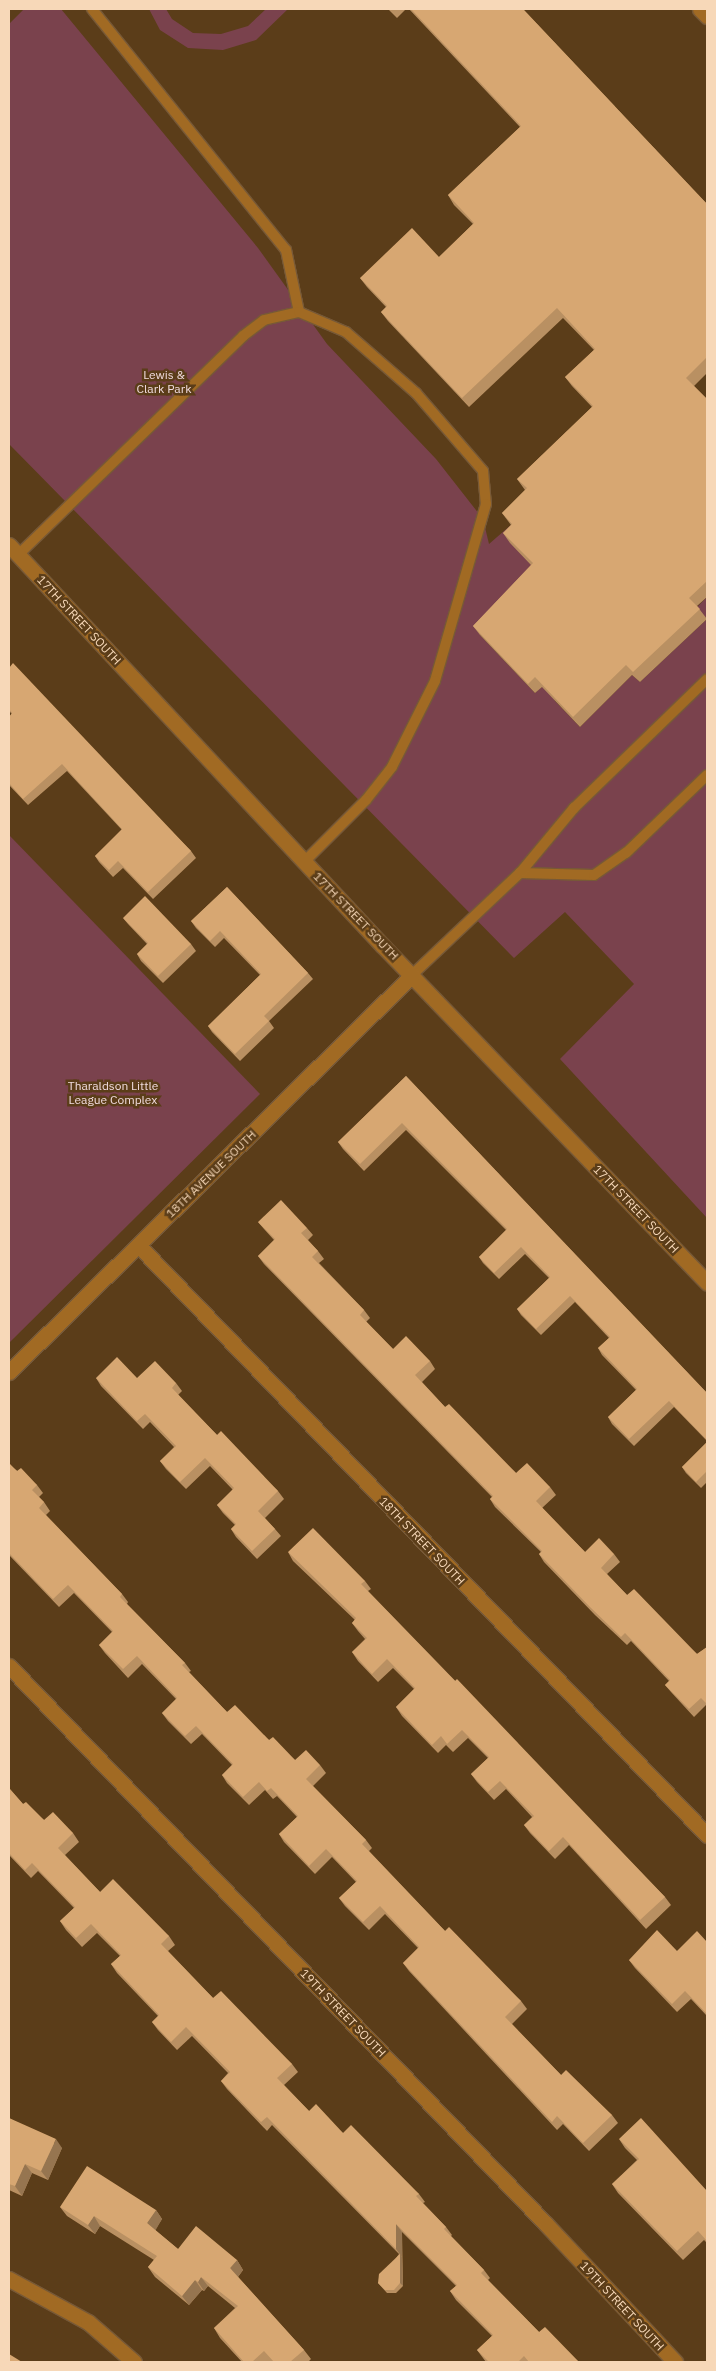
<!DOCTYPE html>
<style>
body{margin:0}
#map{position:relative;width:716px;height:2371px;overflow:hidden;background:#5b3d19;font-family:"IBM Plex Sans",sans-serif}
div>[style]{position:absolute}
.green>*{inset:0;background:#7a424d}
.roads{filter:drop-shadow(1px 0 #775937) drop-shadow(-1px 0 #775937) drop-shadow(0 1px #775937) drop-shadow(0 -1px #775937)}
.lane>*{height:10px;margin:-5px;padding:0 5px;transform-origin:5px;border-radius:5px;background:#a16a23}
.street>*{height:15px;margin:-7.5px;padding:0 7.5px;transform-origin:7.5px;border-radius:7.5px;background:#a16a23}
.wall>*{inset:0;background:#b99062}
.shaded-wall>*{inset:0;background:#967550}
.building>*{inset:0;background:#d7a772}
span{translate:-50% -50%;white-space:nowrap;text-align:center;line-height:1.15;-webkit-text-stroke:5px #5b3d19;paint-order:stroke}
.park-label{font-size:12px;color:#f1dcdf}
.street-label{font-size:12px;color:#f7d8b8}
.frame{position:absolute;inset:0;border:10px solid #f7d8b8;pointer-events:none}
</style>
<div id="map">
<div class="green">
<div style="clip-path:polygon(24px 9px,61px 9px,258px 248px,327px 344px,436px 459px,483px 519px,489px 544px,511px 525px,545px 568px,480px 635px,535px 693px,547px 682px,555px 701px,580px 727px,632px 675px,640px 682px,707px 619px,696px 608px,707px 597px,707px 1218px,560px 1059px,634px 984px,565px 912px,514px 958px,9px 444px,9px 24px)"></div>
<div style="clip-path:polygon(149px 9px,166px 9px,172px 19px,193px 33px,221px 34px,248px 26px,266px 9px,288px 9px,256px 40px,223px 50px,188px 48px,160px 30px)"></div>
<div style="clip-path:polygon(9px 835px,260px 1094px,9px 1343px)"></div>
</div>
<div class="roads">
<div class="lane">
<div style="left:92px;top:9px;width:309px;rotate:51.2deg"></div>
<div style="left:286px;top:250px;width:63px;rotate:78.2deg"></div>
<div style="left:18px;top:555px;width:314px;rotate:-44.2deg"></div>
<div style="left:243px;top:336px;width:26px;rotate:-37deg"></div>
<div style="left:264px;top:320px;width:36px;rotate:-13deg"></div>
<div style="left:299px;top:312px;width:51px;rotate:23.1deg"></div>
<div style="left:346px;top:332px;width:93px;rotate:41.1deg"></div>
<div style="left:416px;top:393px;width:103px;rotate:49.3deg"></div>
<div style="left:483px;top:471px;width:33px;rotate:85deg"></div>
<div style="left:486px;top:504px;width:184px;rotate:106.1deg"></div>
<div style="left:435px;top:681px;width:96px;rotate:116.6deg"></div>
<div style="left:392px;top:767px;width:42px;rotate:128.2deg"></div>
<div style="left:366px;top:800px;width:88px;rotate:135deg"></div>
<div style="left:520px;top:873px;width:74px;rotate:1.5deg"></div>
<div style="left:594px;top:875px;width:39px;rotate:-35deg"></div>
<div style="left:626px;top:853px;width:112px;rotate:-43.9deg"></div>
<div style="left:412px;top:975px;width:149px;rotate:-43.4deg"></div>
<div style="left:520px;top:873px;width:85px;rotate:-50.3deg"></div>
<div style="left:574px;top:808px;width:185px;rotate:-44.1deg"></div>
</div>
<div class="street">
<div style="left:700px;top:9px;width:10px;rotate:45deg"></div>
<div style="left:9px;top:545px;width:548px;rotate:47deg"></div>
<div style="left:383px;top:946px;width:467px;rotate:46.1deg"></div>
<div style="left:138px;top:1245px;width:820px;rotate:46.04deg"></div>
<div style="left:9px;top:1372px;width:566px;rotate:-44.57deg"></div>
<div style="left:9px;top:1666px;width:774px;rotate:46.1deg"></div>
<div style="left:546px;top:2224px;width:189px;rotate:46.9deg"></div>
<div style="left:9px;top:2279px;width:90px;rotate:28.6deg"></div>
<div style="left:88px;top:2322px;width:61px;rotate:41deg"></div>
</div>
</div>
<div class="wall">
<div style="clip-path:polygon(388px 9px,406px 9px,397px 18px)"></div>
<div style="clip-path:polygon(409px 9px,523px 9px,707px 204px,707px 373px,694px 386px,707px 399px,707px 597px,697px 606px,707px 619px,640px 682px,632px 675px,580px 727px,542px 687px,535px 693px,480px 635px,473px 626px,531px 565px,510px 543px,503px 533px,511px 525px,502px 513px,525px 490px,517px 479px,592px 407px,572px 386px,565px 377px,594px 350px,563px 318px,469px 407px,388px 321px,381px 312px,386px 307px,367px 287px,360px 278px,439px 257px,473px 224px,454px 205px,448px 195px,520px 127px)"></div>
<div style="clip-path:polygon(9px 668px,191px 851px,196px 858px,153px 899px,123px 868px,113px 877px,99px 862px,95px 856px,122px 830px,67px 771px,28px 805px,9px 785px,9px 717px,12px 714px,9px 711px)"></div>
<div style="clip-path:polygon(227px 887px,308px 973px,313px 979px,269px 1021px,274px 1028px,240px 1061px,212px 1032px,208px 1026px,260px 975px,224px 938px,215px 947px,196px 928px,191px 921px)"></div>
<div style="clip-path:polygon(123px 918px,191px 944px,196px 951px,163px 983px,141px 961px,137px 954px,147px 944px,128px 924px)"></div>
<div style="clip-path:polygon(406px 1076px,707px 1393px,707px 1441px,674px 1407px,634px 1446px,612px 1424px,608px 1417px,636px 1390px,602px 1355px,598px 1348px,609px 1338px,575px 1302px,541px 1335px,521px 1315px,517px 1309px,549px 1278px,525px 1254px,499px 1279px,483px 1263px,479px 1257px,506px 1230px,406px 1130px,364px 1171px,343px 1149px,338px 1142px)"></div>
<div style="clip-path:polygon(258px 1222px,307px 1228px,313px 1235px,308px 1240px,318px 1251px,324px 1259px,319px 1263px,364px 1310px,370px 1318px,366px 1322px,393px 1349px,430px 1361px,435px 1369px,422px 1382px,445px 1407px,516px 1473px,550px 1487px,556px 1495px,542px 1508px,585px 1552px,614px 1554px,620px 1562px,607px 1574px,627px 1595px,697px 1654px,707px 1647px,707px 1707px,706px 1705px,694px 1717px,671px 1692px,665px 1685px,669px 1681px,631px 1641px,627px 1645px,595px 1615px,544px 1562px,539px 1554px,541px 1552px,495px 1507px,490px 1499px,492px 1497px,264px 1264px,258px 1256px,274px 1240px,264px 1229px)"></div>
<div style="clip-path:polygon(96px 1378px,137px 1378px,176px 1383px,182px 1391px,178px 1395px,217px 1435px,278px 1491px,284px 1499px,265px 1518px,275px 1529px,281px 1536px,257px 1559px,236px 1537px,231px 1529px,235px 1525px,223px 1513px,217px 1505px,233px 1490px,210px 1466px,186px 1489px,166px 1469px,160px 1461px,174px 1447px,150px 1422px,143px 1429px,101px 1386px)"></div>
<div style="clip-path:polygon(707px 1442px,707px 1482px,701px 1488px,686px 1473px,682px 1467px)"></div>
<div style="clip-path:polygon(9px 1465px,37px 1485px,43px 1493px,39px 1497px,44px 1502px,50px 1511px,46px 1515px,122px 1594px,128px 1602px,127px 1604px,185px 1663px,191px 1671px,189px 1672px,227px 1712px,269px 1740px,295px 1760px,320px 1765px,326px 1773px,313px 1786px,366px 1840px,372px 1848px,369px 1851px,445px 1931px,521px 2001px,527px 2009px,512px 2024px,561px 2075px,612px 2115px,618px 2123px,589px 2151px,563px 2124px,557px 2130px,409px 1971px,403px 1963px,418px 1948px,385px 1914px,369px 1930px,345px 1906px,339px 1898px,356px 1882px,332px 1857px,315px 1874px,284px 1842px,279px 1834px,297px 1817px,277px 1796px,273px 1799px,265px 1790px,249px 1805px,227px 1783px,222px 1775px,232px 1765px,202px 1734px,191px 1744px,168px 1721px,162px 1713px,176px 1699px,142px 1664px,128px 1678px,105px 1653px,99px 1645px,112px 1632px,74px 1593px,59px 1607px,9px 1555px)"></div>
<div style="clip-path:polygon(288px 1552px,365px 1581px,371px 1589px,368px 1591px,665px 1897px,671px 1905px,646px 1929px,569px 1845px,555px 1859px,530px 1833px,524px 1825px,532px 1817px,506px 1789px,494px 1800px,477px 1782px,471px 1774px,488px 1758px,468px 1738px,453px 1752px,446px 1745px,438px 1753px,402px 1716px,396px 1707px,414px 1689px,393px 1668px,378px 1682px,358px 1661px,352px 1652px,365px 1639px,358px 1631px,352px 1623px,355px 1620px,293px 1561px)"></div>
<div style="clip-path:polygon(9px 1788px,23px 1804px,44px 1820px,73px 1833px,79px 1842px,65px 1855px,100px 1892px,169px 1936px,175px 1945px,168px 1951px,213px 1998px,292px 2064px,298px 2072px,284px 2085px,309px 2111px,343px 2133px,419px 2194px,425px 2202px,423px 2203px,446px 2227px,452px 2235px,451px 2236px,484px 2270px,490px 2278px,488px 2280px,539px 2332px,579px 2362px,486px 2362px,477px 2350px,492px 2336px,456px 2300px,450px 2291px,456px 2286px,402px 2232px,403px 2286px,396px 2293px,387px 2293px,378px 2283px,399px 2254px,272px 2125px,267px 2131px,227px 2089px,221px 2081px,228px 2073px,192px 2036px,177px 2050px,158px 2030px,152px 2022px,158px 2016px,117px 1973px,111px 1964px,120px 1956px,97px 1933px,82px 1947px,66px 1930px,60px 1921px,74px 1908px,38px 1871px,31px 1878px,9px 1855px)"></div>
<div style="clip-path:polygon(707px 1942px,707px 2016px,691px 1999px,677px 2012px,635px 1968px,629px 1960px,677px 1951px)"></div>
<div style="clip-path:polygon(9px 2118px,62px 2148px,48px 2180px,32px 2173px,22px 2196px,9px 2190px)"></div>
<div style="clip-path:polygon(619px 2139px,707px 2191px,707px 2243px,704px 2240px,683px 2260px,618px 2193px,612px 2184px,637px 2160px,625px 2148px)"></div>
<div style="clip-path:polygon(60px 2207px,156px 2210px,162px 2219px,155px 2230px,178px 2249px,237px 2260px,243px 2270px,238px 2277px,304px 2350px,311px 2359px,308px 2362px,272px 2362px,271px 2361px,269px 2362px,242px 2362px,220px 2338px,214px 2328px,235px 2308px,208px 2286px,204px 2291px,202px 2290px,189px 2305px,155px 2277px,148px 2267px,154px 2260px,100px 2226px,95px 2234px,67px 2216px)"></div>
</div>
<div class="shaded-wall">
<div style="clip-path:polygon(56px 2139px,62px 2148px,48px 2180px,41px 2171px)"></div>
<div style="clip-path:polygon(25px 2164px,32px 2173px,22px 2196px,15px 2186px)"></div>
<div style="clip-path:polygon(156px 2210px,162px 2219px,154px 2233px,147px 2223px)"></div>
<div style="clip-path:polygon(94px 2216px,100px 2226px,95px 2234px,88px 2225px)"></div>
<div style="clip-path:polygon(396px 2224px,402px 2232px,402px 2257px,396px 2249px)"></div>
<div style="clip-path:polygon(400px 2254px,402px 2257px,403px 2286px,400px 2283px)"></div>
<div style="clip-path:polygon(237px 2260px,243px 2270px,237px 2278px,230px 2268px)"></div>
<div style="clip-path:polygon(201px 2277px,208px 2286px,204px 2291px,198px 2282px)"></div>
<div style="clip-path:polygon(195px 2280px,202px 2290px,189px 2305px,182px 2296px)"></div>
</div>
<div class="building">
<div style="clip-path:polygon(411px 9px,523px 9px,707px 204px,707px 357px,686px 378px,707px 399px,707px 581px,689px 598px,700px 609px,633px 672px,626px 665px,573px 717px,535px 677px,528px 684px,473px 626px,533px 563px,503px 533px,512px 524px,502px 513px,527px 488px,517px 479px,593px 406px,565px 377px,595px 349px,557px 308px,462px 398px,381px 312px,387px 306px,360px 278px,412px 228px,439px 257px,474px 223px,448px 195px,521px 126px)"></div>
<div style="clip-path:polygon(13px 663px,191px 851px,148px 892px,118px 861px,109px 870px,95px 856px,122px 829px,62px 764px,23px 799px,9px 783px,9px 717px,12px 713px,9px 709px,9px 668px)"></div>
<div style="clip-path:polygon(227px 887px,308px 973px,264px 1016px,269px 1021px,235px 1054px,208px 1026px,261px 974px,220px 931px,210px 941px,191px 921px)"></div>
<div style="clip-path:polygon(145px 896px,191px 944px,158px 976px,137px 954px,148px 943px,123px 918px)"></div>
<div style="clip-path:polygon(406px 1076px,707px 1393px,707px 1440px,669px 1401px,629px 1439px,608px 1417px,637px 1389px,598px 1348px,610px 1337px,570px 1296px,536px 1329px,517px 1309px,550px 1277px,521px 1247px,494px 1273px,479px 1257px,507px 1229px,402px 1123px,360px 1164px,338px 1142px)"></div>
<div style="clip-path:polygon(281px 1200px,307px 1228px,301px 1233px,318px 1251px,312px 1257px,364px 1310px,360px 1315px,393px 1349px,406px 1336px,430px 1361px,415px 1375px,445px 1407px,449px 1404px,516px 1473px,527px 1463px,550px 1487px,536px 1501px,585px 1552px,599px 1538px,614px 1554px,601px 1568px,627px 1595px,634px 1589px,697px 1654px,707px 1647px,707px 1704px,701px 1698px,689px 1709px,665px 1685px,670px 1680px,625px 1633px,621px 1637px,590px 1607px,539px 1554px,542px 1551px,490px 1499px,493px 1496px,258px 1256px,275px 1239px,258px 1222px)"></div>
<div style="clip-path:polygon(117px 1357px,137px 1378px,155px 1361px,176px 1383px,172px 1388px,217px 1435px,221px 1431px,278px 1491px,258px 1511px,275px 1529px,252px 1551px,231px 1529px,236px 1524px,217px 1505px,234px 1488px,205px 1458px,180px 1482px,160px 1461px,176px 1446px,145px 1414px,137px 1421px,96px 1378px)"></div>
<div style="clip-path:polygon(707px 1442px,707px 1471px,696px 1482px,682px 1467px)"></div>
<div style="clip-path:polygon(10px 1464px,17px 1471px,21px 1468px,37px 1485px,32px 1490px,44px 1502px,39px 1508px,122px 1594px,120px 1597px,185px 1663px,182px 1665px,227px 1712px,235px 1705px,269px 1740px,273px 1737px,295px 1760px,306px 1750px,320px 1765px,306px 1779px,366px 1840px,362px 1844px,445px 1931px,449px 1927px,521px 2001px,505px 2017px,561px 2075px,566px 2070px,612px 2115px,583px 2143px,557px 2116px,552px 2122px,403px 1963px,419px 1947px,380px 1906px,363px 1922px,339px 1898px,357px 1881px,326px 1849px,309px 1866px,279px 1834px,298px 1816px,271px 1788px,267px 1791px,259px 1782px,243px 1797px,222px 1775px,233px 1764px,196px 1726px,185px 1736px,162px 1713px,177px 1698px,137px 1656px,123px 1669px,99px 1645px,113px 1631px,68px 1585px,53px 1599px,9px 1553px,9px 1465px)"></div>
<div style="clip-path:polygon(313px 1528px,365px 1581px,361px 1584px,455px 1681px,457px 1679px,665px 1897px,640px 1920px,563px 1837px,549px 1851px,524px 1825px,534px 1816px,500px 1781px,488px 1792px,471px 1774px,489px 1757px,462px 1730px,447px 1744px,441px 1736px,432px 1745px,396px 1707px,415px 1688px,387px 1659px,372px 1674px,352px 1652px,367px 1638px,352px 1623px,356px 1618px,288px 1552px)"></div>
<div style="clip-path:polygon(9px 1788px,23px 1804px,26px 1802px,44px 1820px,53px 1812px,73px 1833px,58px 1848px,100px 1892px,113px 1879px,169px 1936px,161px 1944px,213px 1998px,221px 1991px,292px 2064px,277px 2078px,309px 2111px,316px 2104px,343px 2133px,351px 2125px,419px 2194px,416px 2196px,446px 2227px,444px 2229px,484px 2270px,481px 2273px,539px 2332px,545px 2327px,579px 2362px,529px 2362px,524px 2356px,518px 2362px,489px 2362px,477px 2350px,493px 2335px,450px 2291px,457px 2285px,396px 2224px,396px 2249px,267px 2117px,261px 2122px,221px 2081px,230px 2072px,186px 2027px,171px 2042px,152px 2022px,159px 2015px,111px 1964px,121px 1955px,91px 1924px,76px 1938px,60px 1921px,75px 1907px,32px 1863px,25px 1870px,9px 1853px)"></div>
<div style="clip-path:polygon(657px 1930px,677px 1951px,697px 1931px,707px 1942px,707px 2014px,685px 1991px,672px 2004px,629px 1960px)"></div>
<div style="clip-path:polygon(9px 2118px,56px 2139px,41px 2171px,25px 2164px,15px 2186px,9px 2184px)"></div>
<div style="clip-path:polygon(641px 2118px,707px 2191px,707px 2241px,698px 2231px,677px 2251px,612px 2184px,639px 2159px,619px 2139px)"></div>
<div style="clip-path:polygon(87px 2166px,156px 2210px,147px 2223px,178px 2249px,196px 2226px,237px 2260px,230px 2268px,304px 2350px,290px 2362px,274px 2362px,264px 2351px,252px 2362px,244px 2362px,214px 2328px,238px 2306px,201px 2277px,198px 2282px,195px 2280px,182px 2296px,148px 2267px,157px 2256px,94px 2216px,88px 2225px,60px 2207px)"></div>
<div style="clip-path:polygon(400px 2254px,400px 2283px,394px 2290px,385px 2290px,378px 2283px,379px 2274px)"></div>
<div style="clip-path:polygon(9px 2354px,22px 2362px,9px 2362px)"></div>
</div>
<div class="park-label">
<span style="left:164px;top:382px">Lewis &amp;<br>Clark Park</span>
<span style="left:113px;top:1093px">Tharaldson Little<br>League Complex</span>
</div>
<div class="street-label">
<span style="left:79px;top:620px;rotate:47deg">17TH STREET SOUTH</span>
<span style="left:356px;top:916px;rotate:46deg">17TH STREET SOUTH</span>
<span style="left:211px;top:1174px;rotate:-44deg">18TH AVENUE SOUTH</span>
<span style="left:636px;top:1209px;rotate:46deg">17TH STREET SOUTH</span>
<span style="left:422px;top:1541px;rotate:46deg">18TH STREET SOUTH</span>
<span style="left:343px;top:2013px;rotate:46deg">19TH STREET SOUTH</span>
<span style="left:622px;top:2306px;rotate:47deg">19TH STREET SOUTH</span>
</div>
<div class="frame"></div>
</div>
